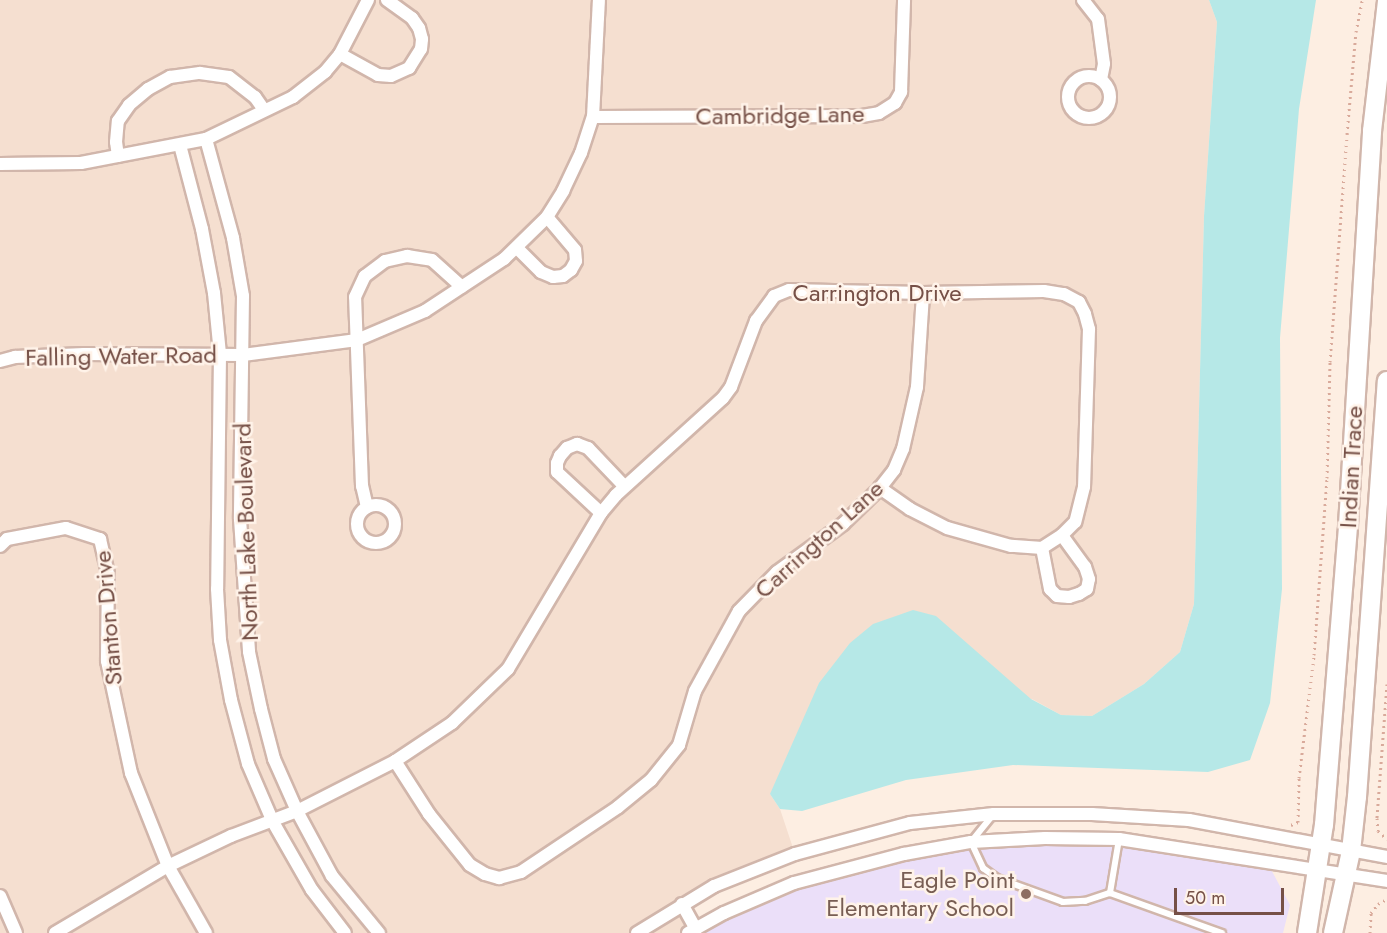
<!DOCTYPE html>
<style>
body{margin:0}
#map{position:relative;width:1387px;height:933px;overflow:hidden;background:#fdeee2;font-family:Jost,sans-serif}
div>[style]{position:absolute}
.residential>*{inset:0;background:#f5dfd0}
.education>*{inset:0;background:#ebdff9}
.water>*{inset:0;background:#b6e8e7}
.path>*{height:3px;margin-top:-1.5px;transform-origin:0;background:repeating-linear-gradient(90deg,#d9aa9b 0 1.5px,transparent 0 6px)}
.roads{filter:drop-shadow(2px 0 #d1b6ab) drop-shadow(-2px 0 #d1b6ab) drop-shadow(0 2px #d1b6ab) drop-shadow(0 -2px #d1b6ab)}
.lane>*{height:6px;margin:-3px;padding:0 3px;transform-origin:3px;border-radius:3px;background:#fff}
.street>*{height:12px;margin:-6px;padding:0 6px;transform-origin:6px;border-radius:6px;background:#fff}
.street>.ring{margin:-6px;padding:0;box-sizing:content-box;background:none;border:12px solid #fff;border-radius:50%}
.secondary>*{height:18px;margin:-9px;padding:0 9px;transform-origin:9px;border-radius:9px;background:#fff}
.dots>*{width:16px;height:16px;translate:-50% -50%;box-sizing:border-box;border:3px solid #fff3e9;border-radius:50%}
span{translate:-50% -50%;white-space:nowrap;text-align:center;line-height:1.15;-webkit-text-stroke:5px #fff3e9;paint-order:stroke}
.street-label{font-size:24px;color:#765047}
.education-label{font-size:24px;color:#785e54}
.right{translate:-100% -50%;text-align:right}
.scale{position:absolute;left:1174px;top:888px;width:110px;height:27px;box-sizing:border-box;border:3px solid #765047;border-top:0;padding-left:8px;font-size:18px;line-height:21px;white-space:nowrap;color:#765047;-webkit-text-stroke:4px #fff3e9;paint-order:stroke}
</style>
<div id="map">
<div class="residential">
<div style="clip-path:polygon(0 0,1209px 0,1217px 22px,1204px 216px,1194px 604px,1180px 652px,1144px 684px,1092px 716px,1061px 715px,1032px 699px,770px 794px,780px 809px,795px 854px,682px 904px,696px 929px,688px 933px,0 933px)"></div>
</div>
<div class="education">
<div style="clip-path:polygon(1119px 839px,1267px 862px,1290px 905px,1283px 933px,688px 933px,794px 883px,971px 842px)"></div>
</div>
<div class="water">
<div style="clip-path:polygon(1209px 0,1316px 0,1299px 109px,1280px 338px,1282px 589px,1270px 703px,1250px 760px,1208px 772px,1013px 765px,906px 780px,802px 811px,780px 809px,770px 794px,819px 683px,850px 643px,873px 624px,913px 610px,936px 616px,1031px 699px,1061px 715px,1092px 716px,1144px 684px,1180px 652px,1194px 604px,1204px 216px,1217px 22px)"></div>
</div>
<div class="path">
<div style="left:1387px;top:684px;width:134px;rotate:94.3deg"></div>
<div style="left:1377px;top:818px;width:13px;rotate:86deg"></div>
<div style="left:1378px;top:831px;width:12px;rotate:42deg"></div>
<div style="left:1291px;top:825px;width:8px;rotate:-23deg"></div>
<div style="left:1298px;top:822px;width:44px;rotate:-88.7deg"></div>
<div style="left:1299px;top:778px;width:124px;rotate:-83deg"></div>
<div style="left:1314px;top:655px;width:177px;rotate:-85.8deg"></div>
<div style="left:1327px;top:478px;width:116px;rotate:-88.5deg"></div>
<div style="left:1330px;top:362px;width:229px;rotate:-85.7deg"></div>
<div style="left:1347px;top:134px;width:102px;rotate:-85deg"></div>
<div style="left:1356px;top:32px;width:33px;rotate:-79deg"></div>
<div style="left:1370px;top:933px;width:20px;rotate:-87deg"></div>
<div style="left:1371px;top:913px;width:11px;rotate:-52deg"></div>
<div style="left:1378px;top:904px;width:10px;rotate:-29deg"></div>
</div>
<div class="roads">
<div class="lane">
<div style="left:992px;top:816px;width:33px;rotate:129deg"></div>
<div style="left:971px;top:842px;width:29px;rotate:65deg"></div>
<div style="left:983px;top:868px;width:17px;rotate:36deg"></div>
<div style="left:997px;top:878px;width:70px;rotate:20deg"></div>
<div style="left:1063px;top:902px;width:22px;rotate:-3deg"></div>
<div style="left:1085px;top:901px;width:26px;rotate:-18deg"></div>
<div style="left:1119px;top:839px;width:55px;rotate:99.5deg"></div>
<div style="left:1110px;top:893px;width:119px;rotate:19.7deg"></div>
</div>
<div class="street">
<div style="left:1083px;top:0;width:24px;rotate:52deg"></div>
<div style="left:1098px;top:19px;width:45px;rotate:82.4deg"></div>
<div style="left:1104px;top:64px;width:16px;rotate:101deg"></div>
<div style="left:340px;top:54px;width:43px;rotate:28.9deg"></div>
<div style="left:378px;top:75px;width:13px;rotate:4deg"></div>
<div style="left:391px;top:76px;width:20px;rotate:-24deg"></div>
<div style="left:409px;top:68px;width:22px;rotate:-58deg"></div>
<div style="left:421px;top:49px;width:10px;rotate:-84deg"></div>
<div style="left:422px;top:39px;width:11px;rotate:-105deg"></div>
<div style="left:419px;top:28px;width:12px;rotate:-125deg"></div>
<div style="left:412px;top:18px;width:31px;rotate:-144deg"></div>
<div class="ring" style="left:1068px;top:76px;width:30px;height:30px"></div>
<div style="left:593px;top:117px;width:269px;rotate:-0.2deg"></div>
<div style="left:862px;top:116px;width:17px;rotate:-10deg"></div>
<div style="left:879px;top:113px;width:19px;rotate:-32deg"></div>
<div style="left:895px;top:103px;width:13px;rotate:-61deg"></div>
<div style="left:901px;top:92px;width:92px;rotate:-88.1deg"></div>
<div style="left:206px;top:139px;width:103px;rotate:74.7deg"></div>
<div style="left:233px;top:238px;width:59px;rotate:80.2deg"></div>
<div style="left:243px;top:296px;width:223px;rotate:90.8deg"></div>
<div style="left:240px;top:519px;width:133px;rotate:86.1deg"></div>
<div style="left:249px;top:652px;width:58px;rotate:78.1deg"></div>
<div style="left:261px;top:709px;width:52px;rotate:75.4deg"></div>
<div style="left:274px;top:759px;width:57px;rotate:66.1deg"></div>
<div style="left:297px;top:811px;width:74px;rotate:61.7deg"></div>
<div style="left:332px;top:876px;width:74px;rotate:50.5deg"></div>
<div style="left:180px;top:145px;width:87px;rotate:75.3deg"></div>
<div style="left:202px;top:229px;width:65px;rotate:79.4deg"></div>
<div style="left:214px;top:293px;width:61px;rotate:84.4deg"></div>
<div style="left:220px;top:354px;width:235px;rotate:90.7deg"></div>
<div style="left:217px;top:589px;width:51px;rotate:86.6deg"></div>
<div style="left:220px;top:640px;width:61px;rotate:79.6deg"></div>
<div style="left:231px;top:700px;width:66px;rotate:75.1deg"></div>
<div style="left:248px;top:764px;width:63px;rotate:66.7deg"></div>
<div style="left:273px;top:822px;width:78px;rotate:60.2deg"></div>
<div style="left:312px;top:890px;width:54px;rotate:52.5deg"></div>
<div style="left:118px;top:156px;width:14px;rotate:-98deg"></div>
<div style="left:116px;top:142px;width:21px;rotate:-85deg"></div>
<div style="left:118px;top:121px;width:19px;rotate:-55deg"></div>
<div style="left:129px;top:105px;width:25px;rotate:-40deg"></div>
<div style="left:148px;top:89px;width:25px;rotate:-29deg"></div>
<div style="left:170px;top:77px;width:30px;rotate:-8deg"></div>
<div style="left:200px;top:73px;width:29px;rotate:8deg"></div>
<div style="left:229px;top:77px;width:33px;rotate:38deg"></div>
<div style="left:255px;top:97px;width:16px;rotate:55deg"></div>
<div style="left:0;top:164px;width:81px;rotate:-0.7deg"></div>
<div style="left:81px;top:163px;width:127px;rotate:-10.9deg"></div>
<div style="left:206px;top:139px;width:97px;rotate:-25.8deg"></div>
<div style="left:293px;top:97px;width:41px;rotate:-38deg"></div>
<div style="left:325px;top:72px;width:23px;rotate:-50deg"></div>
<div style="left:340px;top:54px;width:61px;rotate:-62.6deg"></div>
<div style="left:517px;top:248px;width:34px;rotate:45deg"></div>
<div style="left:541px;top:272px;width:13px;rotate:23deg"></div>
<div style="left:553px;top:277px;width:10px;rotate:-6deg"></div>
<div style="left:563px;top:276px;width:10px;rotate:-37deg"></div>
<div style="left:571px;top:270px;width:10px;rotate:-61deg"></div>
<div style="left:576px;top:261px;width:11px;rotate:-95deg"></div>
<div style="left:575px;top:250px;width:43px;rotate:-130.3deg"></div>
<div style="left:0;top:361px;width:16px;rotate:-15deg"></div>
<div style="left:15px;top:357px;width:69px;rotate:-2.5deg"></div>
<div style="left:84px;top:354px;width:159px;rotate:0.4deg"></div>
<div style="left:243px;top:355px;width:115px;rotate:-7.5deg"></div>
<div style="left:357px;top:340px;width:74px;rotate:-23.1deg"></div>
<div style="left:425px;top:311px;width:95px;rotate:-33.4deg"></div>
<div style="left:504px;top:259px;width:60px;rotate:-44.3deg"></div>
<div style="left:547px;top:217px;width:31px;rotate:-58deg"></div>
<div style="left:563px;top:191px;width:42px;rotate:-64.7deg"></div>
<div style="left:581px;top:153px;width:38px;rotate:-72deg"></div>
<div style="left:593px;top:117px;width:117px;rotate:-87.1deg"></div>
<div class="ring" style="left:357px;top:505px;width:26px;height:26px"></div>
<div style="left:367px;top:507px;width:22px;rotate:-103deg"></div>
<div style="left:362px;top:486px;width:189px;rotate:-92.1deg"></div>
<div style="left:355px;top:297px;width:23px;rotate:-65deg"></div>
<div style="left:365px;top:276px;width:25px;rotate:-37deg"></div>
<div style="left:385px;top:261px;width:23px;rotate:-13deg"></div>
<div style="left:407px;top:256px;width:25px;rotate:9deg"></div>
<div style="left:432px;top:260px;width:40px;rotate:42deg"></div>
<div style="left:601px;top:513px;width:60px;rotate:-137deg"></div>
<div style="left:557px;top:472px;width:9px;rotate:-90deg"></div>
<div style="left:557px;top:463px;width:8px;rotate:-67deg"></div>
<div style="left:560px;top:456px;width:11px;rotate:-49deg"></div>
<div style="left:567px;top:448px;width:11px;rotate:-22deg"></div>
<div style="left:577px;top:444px;width:12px;rotate:20deg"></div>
<div style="left:588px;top:448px;width:52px;rotate:46.5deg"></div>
<div style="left:0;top:546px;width:10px;rotate:-45deg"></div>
<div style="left:7px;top:539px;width:60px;rotate:-10.6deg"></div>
<div style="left:66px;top:528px;width:36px;rotate:18deg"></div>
<div style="left:100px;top:539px;width:36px;rotate:77deg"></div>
<div style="left:108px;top:574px;width:87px;rotate:90.7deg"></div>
<div style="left:107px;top:661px;width:115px;rotate:77.9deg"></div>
<div style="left:131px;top:773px;width:100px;rotate:68.3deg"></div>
<div style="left:168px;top:866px;width:77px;rotate:60.4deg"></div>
<div style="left:1042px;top:548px;width:42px;rotate:79deg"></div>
<div style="left:1050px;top:589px;width:10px;rotate:45deg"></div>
<div style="left:1057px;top:596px;width:12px;rotate:5deg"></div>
<div style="left:1069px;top:597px;width:10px;rotate:-17deg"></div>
<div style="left:1079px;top:594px;width:9px;rotate:-32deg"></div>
<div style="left:1087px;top:589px;width:10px;rotate:-79deg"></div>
<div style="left:1089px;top:579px;width:13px;rotate:-108deg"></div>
<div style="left:1085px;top:567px;width:39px;rotate:-126deg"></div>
<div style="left:395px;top:761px;width:63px;rotate:57.3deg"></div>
<div style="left:429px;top:814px;width:65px;rotate:51.2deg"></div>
<div style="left:470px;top:865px;width:17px;rotate:31deg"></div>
<div style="left:485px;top:874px;width:15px;rotate:16deg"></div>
<div style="left:499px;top:878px;width:23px;rotate:-15deg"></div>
<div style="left:521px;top:872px;width:117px;rotate:-33.8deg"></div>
<div style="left:618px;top:807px;width:43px;rotate:-39.3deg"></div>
<div style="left:651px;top:780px;width:45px;rotate:-51.3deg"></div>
<div style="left:679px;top:745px;width:56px;rotate:-73.5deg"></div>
<div style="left:695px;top:691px;width:91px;rotate:-61.2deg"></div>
<div style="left:739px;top:611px;width:54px;rotate:-45.7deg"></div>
<div style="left:777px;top:572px;width:82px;rotate:-36deg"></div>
<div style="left:843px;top:524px;width:52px;rotate:-44.2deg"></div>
<div style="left:880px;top:488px;width:23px;rotate:-52deg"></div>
<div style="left:894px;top:470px;width:23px;rotate:-67deg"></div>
<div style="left:903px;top:449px;width:64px;rotate:-77.3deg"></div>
<div style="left:917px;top:387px;width:94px;rotate:-86.3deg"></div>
<div style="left:0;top:896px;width:40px;rotate:66.6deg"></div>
<div style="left:682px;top:904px;width:29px;rotate:61deg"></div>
<div style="left:55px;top:933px;width:131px;rotate:-30.7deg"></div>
<div style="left:168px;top:866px;width:70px;rotate:-25.5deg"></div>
<div style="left:231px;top:836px;width:71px;rotate:-20.7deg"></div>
<div style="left:297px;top:811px;width:110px;rotate:-27deg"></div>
<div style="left:395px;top:761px;width:69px;rotate:-33.7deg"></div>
<div style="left:452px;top:723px;width:78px;rotate:-44deg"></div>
<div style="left:508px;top:669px;width:182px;rotate:-59.2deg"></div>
<div style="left:601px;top:513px;width:23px;rotate:-50deg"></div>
<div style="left:616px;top:495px;width:144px;rotate:-42.2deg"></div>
<div style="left:723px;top:398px;width:14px;rotate:-54deg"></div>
<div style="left:731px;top:387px;width:71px;rotate:-69.3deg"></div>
<div style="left:756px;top:321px;width:31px;rotate:-54deg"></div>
<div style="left:774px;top:296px;width:16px;rotate:-22deg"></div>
<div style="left:789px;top:290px;width:134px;rotate:1.3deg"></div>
<div style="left:923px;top:293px;width:121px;rotate:-0.9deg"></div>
<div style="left:1044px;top:291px;width:20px;rotate:9deg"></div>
<div style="left:1064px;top:294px;width:17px;rotate:28deg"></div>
<div style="left:1079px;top:302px;width:13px;rotate:63deg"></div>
<div style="left:1085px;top:314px;width:16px;rotate:75deg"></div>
<div style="left:1089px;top:329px;width:158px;rotate:91.8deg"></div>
<div style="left:1084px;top:487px;width:36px;rotate:104deg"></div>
<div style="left:1075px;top:522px;width:18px;rotate:135deg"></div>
<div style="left:1062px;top:535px;width:24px;rotate:147deg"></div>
<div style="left:1042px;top:548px;width:31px;rotate:-176deg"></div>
<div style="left:1011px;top:546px;width:66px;rotate:-164.3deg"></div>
<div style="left:947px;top:528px;width:42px;rotate:-152.8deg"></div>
<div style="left:910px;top:509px;width:37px;rotate:-145deg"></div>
<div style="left:637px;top:933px;width:90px;rotate:-31.4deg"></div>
<div style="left:714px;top:886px;width:87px;rotate:-21.6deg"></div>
<div style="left:795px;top:854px;width:119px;rotate:-15.1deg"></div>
<div style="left:910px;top:823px;width:84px;rotate:-6.1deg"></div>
<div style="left:994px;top:814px;width:98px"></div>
<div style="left:1092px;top:814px;width:97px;rotate:3.5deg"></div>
<div style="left:1189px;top:820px;width:201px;rotate:10.6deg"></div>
<div style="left:688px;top:933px;width:41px;rotate:-29.1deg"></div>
<div style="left:724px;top:913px;width:76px;rotate:-23.2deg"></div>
<div style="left:794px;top:883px;width:114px;rotate:-14.8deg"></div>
<div style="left:904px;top:854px;width:68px;rotate:-10.2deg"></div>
<div style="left:971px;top:842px;width:74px;rotate:-3.1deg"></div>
<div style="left:1045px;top:838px;width:74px;rotate:0.8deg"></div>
<div style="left:1119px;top:839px;width:271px;rotate:8.9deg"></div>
</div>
<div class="secondary">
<div style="left:1307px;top:933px;width:109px;rotate:-81.1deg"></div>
<div style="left:1324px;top:825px;width:301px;rotate:-85.4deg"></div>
<div style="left:1348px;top:525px;width:395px;rotate:-86.5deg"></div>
<div style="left:1372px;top:131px;width:131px;rotate:-83.4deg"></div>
<div style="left:1333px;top:933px;width:84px;rotate:-77.6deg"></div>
<div style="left:1351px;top:851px;width:54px;rotate:-83.7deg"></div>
<div style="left:1357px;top:797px;width:417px;rotate:-85.9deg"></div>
</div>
</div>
<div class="dots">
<div style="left:1026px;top:894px;background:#8d6e63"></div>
</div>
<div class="street-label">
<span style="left:780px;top:115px;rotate:-1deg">Cambridge Lane</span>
<span style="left:877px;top:293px">Carrington Drive</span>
<span style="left:121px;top:356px;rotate:-1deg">Falling Water Road</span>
<span style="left:1351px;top:467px;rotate:-87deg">Indian Trace</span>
<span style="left:246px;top:532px;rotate:-92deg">North Lake Boulevard</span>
<span style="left:819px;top:539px;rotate:-42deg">Carrington Lane</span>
<span style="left:108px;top:618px;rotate:-95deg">Stanton Drive</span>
</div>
<div class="education-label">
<span class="right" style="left:1014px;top:894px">Eagle Point<br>Elementary School</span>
</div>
<div class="scale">50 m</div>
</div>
